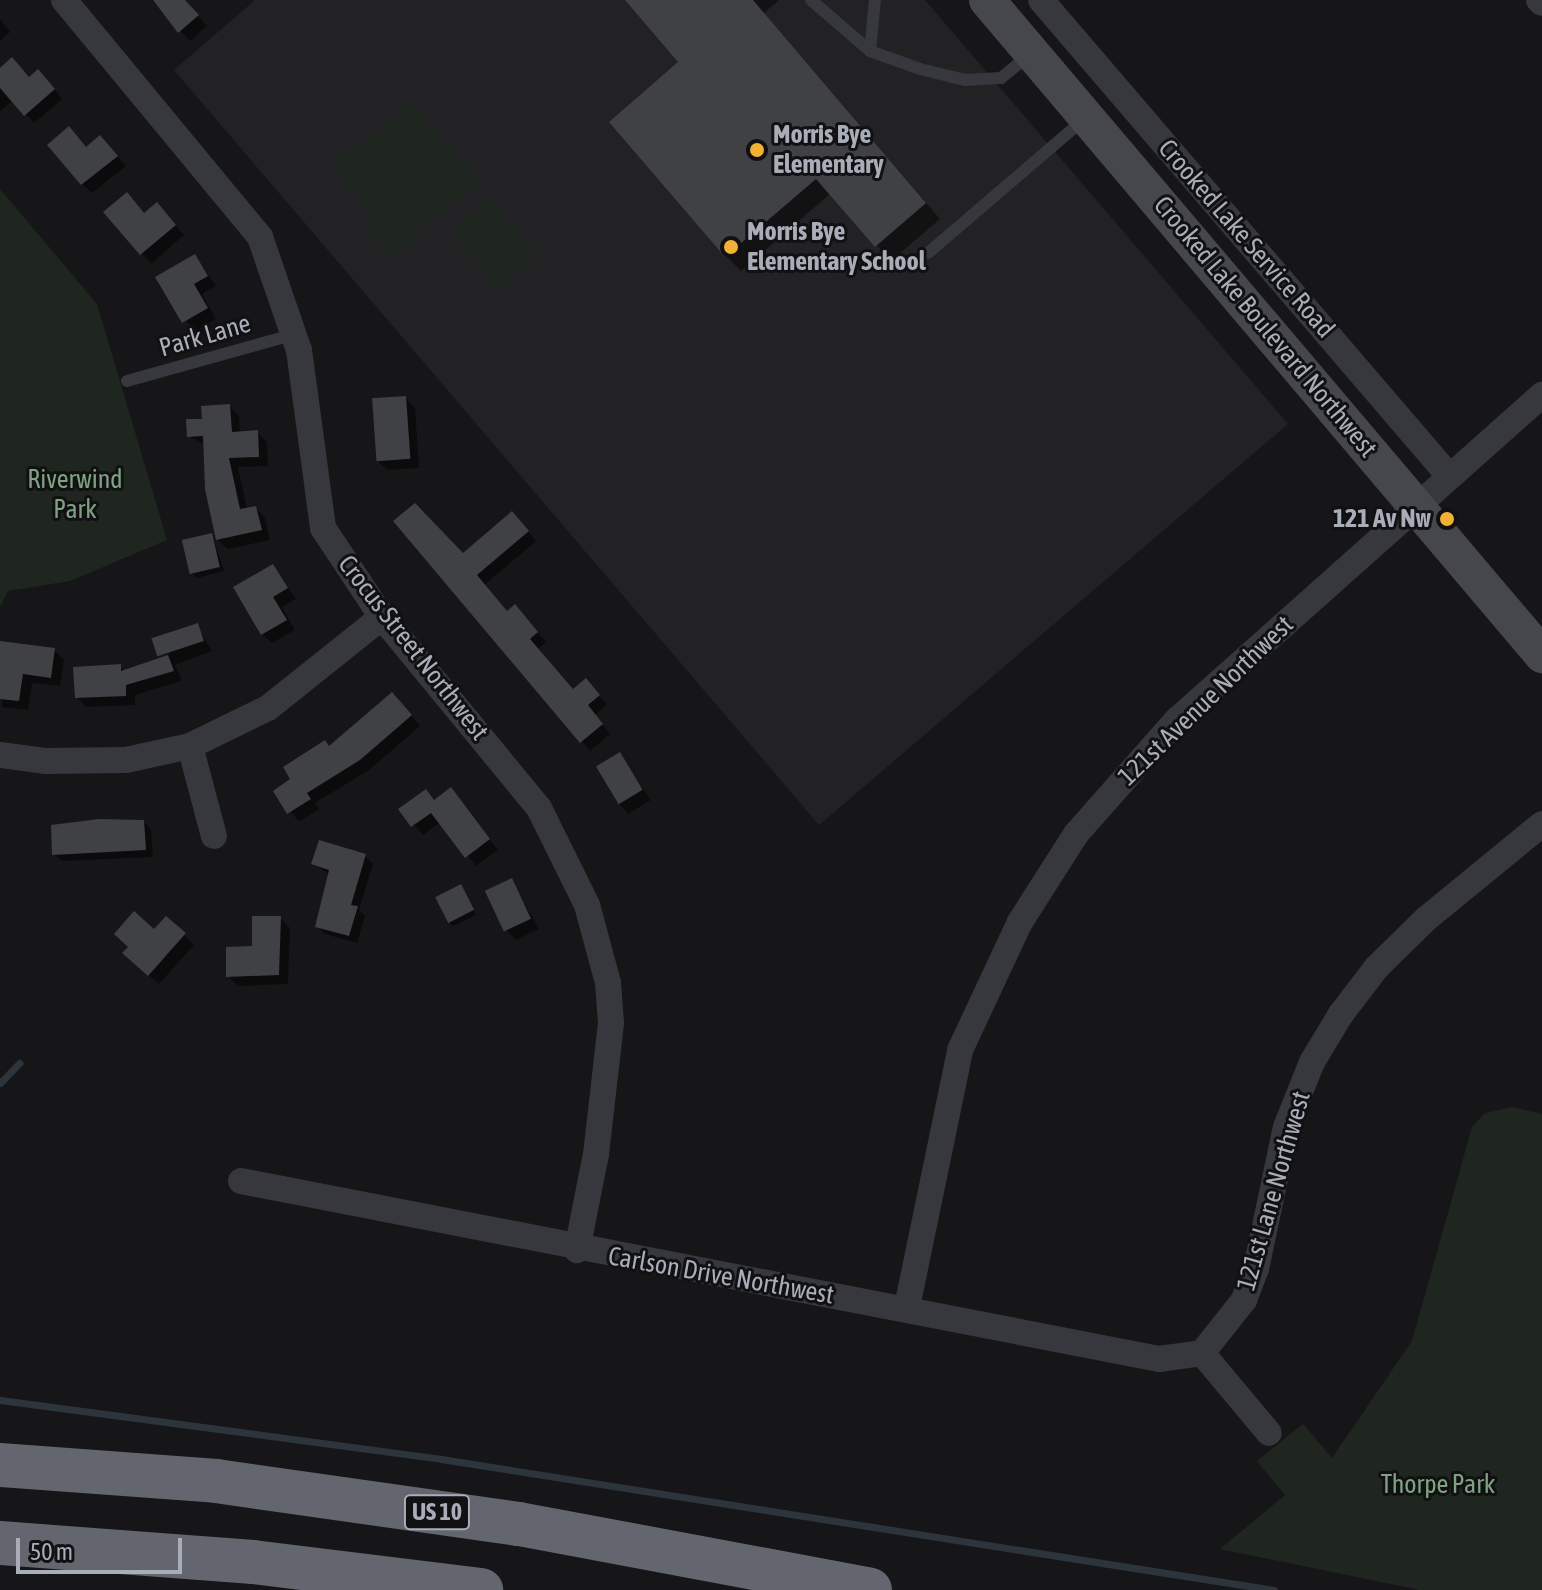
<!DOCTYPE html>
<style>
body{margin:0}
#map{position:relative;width:1542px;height:1590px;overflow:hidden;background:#161618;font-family:"Asap Condensed",sans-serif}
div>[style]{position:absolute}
.built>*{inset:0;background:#222225}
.green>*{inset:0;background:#1e261f;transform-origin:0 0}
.shadow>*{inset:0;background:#0007}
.stream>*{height:7px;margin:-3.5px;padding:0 3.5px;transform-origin:3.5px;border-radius:3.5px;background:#2c353c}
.building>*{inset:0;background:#404145;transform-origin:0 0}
.lane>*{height:12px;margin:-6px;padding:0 6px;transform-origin:6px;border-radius:6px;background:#37383d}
.street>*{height:26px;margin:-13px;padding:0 13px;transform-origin:13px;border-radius:13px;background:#37383d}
.secondary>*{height:36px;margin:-18px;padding:0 18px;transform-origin:18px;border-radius:18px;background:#45474d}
.highway>*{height:44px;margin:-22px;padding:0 22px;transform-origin:22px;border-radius:22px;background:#63666e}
.dots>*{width:22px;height:22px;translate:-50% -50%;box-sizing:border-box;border:4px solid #111113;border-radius:50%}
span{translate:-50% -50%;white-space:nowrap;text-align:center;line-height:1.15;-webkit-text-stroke:6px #111113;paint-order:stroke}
.shield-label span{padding:2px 6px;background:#111113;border:2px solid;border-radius:6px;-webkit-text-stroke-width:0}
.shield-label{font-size:24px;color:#a8adb8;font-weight:700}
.poi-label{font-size:26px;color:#a8adb8;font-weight:700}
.left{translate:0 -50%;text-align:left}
.right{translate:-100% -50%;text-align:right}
.street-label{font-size:26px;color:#a8adb8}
.park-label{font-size:26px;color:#7fa381}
.scale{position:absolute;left:16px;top:1538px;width:166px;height:36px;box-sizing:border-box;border:4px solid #a8adb8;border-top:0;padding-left:10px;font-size:24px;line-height:28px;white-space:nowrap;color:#a8adb8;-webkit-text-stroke:6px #111113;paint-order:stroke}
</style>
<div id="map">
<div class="built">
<div style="clip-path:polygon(255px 0,925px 0,1288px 424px,819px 825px,174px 70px)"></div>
</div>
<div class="green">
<div style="clip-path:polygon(412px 102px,480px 182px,434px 221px,420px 221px,419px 234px,392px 257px,367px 232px,368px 208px,335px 170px,335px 158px,348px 146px,366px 142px)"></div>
<div style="clip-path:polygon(0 189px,97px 304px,167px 540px,70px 581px,8px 591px,0 607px)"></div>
<div style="left:489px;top:199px;width:74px;height:52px;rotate:49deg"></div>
<div style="clip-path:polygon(1513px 1107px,1542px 1114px,1542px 1590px,1420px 1590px,1220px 1549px,1285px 1495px,1257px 1461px,1303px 1424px,1332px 1458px,1412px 1341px,1472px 1127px,1485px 1113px)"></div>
</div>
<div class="shadow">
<div style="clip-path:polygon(152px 0,184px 0,207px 26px,190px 41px)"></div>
<div style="clip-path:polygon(628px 0,779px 0,764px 13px,940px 219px,891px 261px,831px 193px,741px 271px,726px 256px,681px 62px)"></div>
<div style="clip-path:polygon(0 19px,10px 32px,0 41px)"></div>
<div style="clip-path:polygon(0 69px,47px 80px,62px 99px,34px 123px,13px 100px,0 111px)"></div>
<div style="clip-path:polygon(110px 148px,126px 166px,92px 193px,82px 184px,87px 149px)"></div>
<div style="clip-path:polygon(106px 212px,166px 214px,184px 235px,151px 264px)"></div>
<div style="clip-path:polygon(195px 256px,216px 286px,202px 294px,216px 319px,194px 332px,158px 278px)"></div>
<div style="clip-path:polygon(406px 398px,415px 408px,419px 468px,387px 470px,377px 460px)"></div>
<div style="clip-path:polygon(230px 406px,239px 416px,240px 433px,257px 432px,267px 442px,268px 466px,238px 467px,247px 510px,256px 508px,265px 518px,270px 540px,227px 549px,217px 539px,205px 445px,189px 436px)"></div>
<div style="clip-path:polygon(396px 521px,463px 555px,521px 523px,536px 541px,484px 585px,508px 613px,523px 616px,546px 642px,538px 649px,573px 691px,594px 690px,607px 705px,595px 715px,610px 734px,590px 751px)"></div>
<div style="clip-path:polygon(212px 535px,224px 571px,197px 578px,192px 573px)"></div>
<div style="clip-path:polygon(273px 566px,296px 599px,282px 607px,295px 630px,272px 643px,262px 634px)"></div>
<div style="clip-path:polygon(197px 626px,212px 651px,175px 665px,182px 681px,135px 695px,135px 705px,86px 707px,77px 697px,120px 666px,126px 672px,163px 659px)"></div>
<div style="clip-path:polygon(0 643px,54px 650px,64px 660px,60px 686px,32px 683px,28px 710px,2px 707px)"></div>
<div style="clip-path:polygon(402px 704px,420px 726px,370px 769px,315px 803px,319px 809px,299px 822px,275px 791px)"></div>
<div style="clip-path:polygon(619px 755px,651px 800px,628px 814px,619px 804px)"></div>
<div style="clip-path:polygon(450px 789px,498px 850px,476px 866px,441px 822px,423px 835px,401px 810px,425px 791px,435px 801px)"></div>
<div style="clip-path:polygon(144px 822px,151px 830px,153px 857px,62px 861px,54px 854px)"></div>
<div style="clip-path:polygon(365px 856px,373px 864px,359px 910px,365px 916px,357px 943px,325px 934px,317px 926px,330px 875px,314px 864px)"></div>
<div style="clip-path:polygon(511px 880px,539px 929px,516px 940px,506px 930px)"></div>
<div style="clip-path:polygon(460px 886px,476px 915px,453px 926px,449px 922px)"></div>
<div style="clip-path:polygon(280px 918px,290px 928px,288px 984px,238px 986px,228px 976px)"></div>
<div style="clip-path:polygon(155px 932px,184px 935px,194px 945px,159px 984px,134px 963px)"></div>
</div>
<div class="stream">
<div style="left:0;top:1083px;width:28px;rotate:-46deg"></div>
<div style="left:0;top:1400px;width:445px;rotate:7.6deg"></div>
<div style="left:441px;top:1459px;width:843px;rotate:8.94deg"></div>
</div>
<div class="building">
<div style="clip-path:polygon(153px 0,185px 0,199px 15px,178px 33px)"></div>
<div style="clip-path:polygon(625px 0,753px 0,926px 203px,875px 247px,816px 179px,725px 257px,609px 122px,678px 62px)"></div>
<div style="clip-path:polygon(12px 57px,29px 77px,38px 69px,55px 89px,24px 116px,0 88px,0 68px)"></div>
<div style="clip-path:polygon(69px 126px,86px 147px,100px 135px,118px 156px,81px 185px,47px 145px)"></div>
<div style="clip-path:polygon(127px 192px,144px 213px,157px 202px,176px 225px,140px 255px,103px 212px)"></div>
<div style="clip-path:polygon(195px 254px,208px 276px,194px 284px,208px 308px,182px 323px,155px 277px)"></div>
<div style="left:406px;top:396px;width:63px;height:34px;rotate:86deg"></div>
<div style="clip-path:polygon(230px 404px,232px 432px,258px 430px,259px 457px,229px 458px,240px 509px,256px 506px,262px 530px,216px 540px,205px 489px,203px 436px,187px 437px,186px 419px,202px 419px,201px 406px)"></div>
<div style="clip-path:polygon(415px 503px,463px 553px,512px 511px,529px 531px,477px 575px,507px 611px,515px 604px,538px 632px,530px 639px,573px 689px,586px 678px,600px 695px,588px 705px,603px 724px,580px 743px,393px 521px)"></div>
<div style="left:212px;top:533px;width:35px;height:31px;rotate:77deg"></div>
<div style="clip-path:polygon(273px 564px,288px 588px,273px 597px,287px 620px,261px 635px,233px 587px)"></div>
<div style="left:198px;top:623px;width:19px;height:49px;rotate:72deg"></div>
<div style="clip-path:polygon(0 641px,55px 648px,51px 678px,23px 674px,19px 701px,0 699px)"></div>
<div style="clip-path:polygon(168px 655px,174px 671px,126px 685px,126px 696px,75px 698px,73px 667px,121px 664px,121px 671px)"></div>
<div style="clip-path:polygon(392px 692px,412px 715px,360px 760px,307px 793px,311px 799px,287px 814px,273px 791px,290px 779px,283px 767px,325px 740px,329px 746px)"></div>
<div style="left:620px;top:752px;width:44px;height:28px;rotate:59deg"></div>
<div style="clip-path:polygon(451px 787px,490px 839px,465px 858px,431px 813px,411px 827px,398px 809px,426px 789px,434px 800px)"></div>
<div style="clip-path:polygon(99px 819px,144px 820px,146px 850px,52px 855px,51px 825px)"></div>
<div style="clip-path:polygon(319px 840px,366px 854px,351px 905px,358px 906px,349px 936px,315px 927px,329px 870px,311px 864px)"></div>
<div style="left:512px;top:878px;width:45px;height:30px;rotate:65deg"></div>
<div style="left:461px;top:884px;width:29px;height:29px;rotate:63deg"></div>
<div style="clip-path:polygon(134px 911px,154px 929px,166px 916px,186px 933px,148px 976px,122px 953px,128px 947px,114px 934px)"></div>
<div style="clip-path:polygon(252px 916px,281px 916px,279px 975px,226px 977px,226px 947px,252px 946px)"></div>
</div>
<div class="lane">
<div style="left:811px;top:0;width:78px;rotate:40.8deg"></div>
<div style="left:870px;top:51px;width:53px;rotate:19.8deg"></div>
<div style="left:920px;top:69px;width:46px;rotate:13.7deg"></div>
<div style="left:965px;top:80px;width:36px;rotate:-3deg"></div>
<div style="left:1001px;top:78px;width:36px;rotate:-39deg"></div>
<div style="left:870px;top:51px;width:51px;rotate:-84.4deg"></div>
<div style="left:928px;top:253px;width:204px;rotate:-40.6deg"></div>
<div style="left:127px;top:381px;width:174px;rotate:-15.6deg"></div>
</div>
<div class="street">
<div style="left:64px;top:0;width:308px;rotate:50.4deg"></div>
<div style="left:260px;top:237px;width:120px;rotate:71deg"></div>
<div style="left:299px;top:350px;width:180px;rotate:82.3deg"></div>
<div style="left:323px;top:528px;width:107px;rotate:56.5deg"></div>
<div style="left:382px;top:617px;width:247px;rotate:50.6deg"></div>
<div style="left:539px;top:808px;width:108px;rotate:63.7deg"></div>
<div style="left:587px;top:905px;width:81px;rotate:74.9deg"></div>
<div style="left:608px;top:983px;width:40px;rotate:85.7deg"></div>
<div style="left:611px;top:1023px;width:132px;rotate:96.5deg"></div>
<div style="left:596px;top:1154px;width:98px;rotate:101.2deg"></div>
<div style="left:1041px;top:0;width:628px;rotate:49.39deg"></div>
<div style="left:1539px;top:0;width:4px;rotate:45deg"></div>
<div style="left:190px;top:746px;width:93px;rotate:75.1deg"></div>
<div style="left:0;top:755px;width:45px;rotate:7.6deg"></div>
<div style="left:45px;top:761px;width:81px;rotate:-0.7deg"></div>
<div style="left:126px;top:760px;width:66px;rotate:-12.3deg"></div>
<div style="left:190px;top:746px;width:87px;rotate:-26deg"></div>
<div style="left:268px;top:708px;width:146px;rotate:-38.6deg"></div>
<div style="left:241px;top:1181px;width:935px;rotate:10.97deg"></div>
<div style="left:1159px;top:1359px;width:43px;rotate:-7.9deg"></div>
<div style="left:907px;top:1307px;width:262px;rotate:-78.3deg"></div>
<div style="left:960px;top:1050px;width:141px;rotate:-64.9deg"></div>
<div style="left:1020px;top:922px;width:104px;rotate:-57.5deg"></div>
<div style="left:1076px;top:834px;width:152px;rotate:-48.5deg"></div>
<div style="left:1177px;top:720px;width:489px;rotate:-41.7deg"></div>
<div style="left:1202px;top:1353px;width:68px;rotate:-51.6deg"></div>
<div style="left:1244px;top:1300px;width:33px;rotate:-69deg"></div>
<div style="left:1256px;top:1269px;width:145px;rotate:-78.1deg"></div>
<div style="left:1286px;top:1127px;width:70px;rotate:-68.2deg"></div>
<div style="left:1312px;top:1062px;width:56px;rotate:-58.9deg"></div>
<div style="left:1341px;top:1014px;width:59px;rotate:-52.5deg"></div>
<div style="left:1377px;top:967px;width:69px;rotate:-44.4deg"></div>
<div style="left:1426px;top:919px;width:150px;rotate:-39.3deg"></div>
<div style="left:1202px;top:1353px;width:104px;rotate:50.1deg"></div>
</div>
<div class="secondary">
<div style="left:987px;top:0;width:859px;rotate:49.72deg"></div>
</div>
<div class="highway">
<div style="left:0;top:1465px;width:217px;rotate:4.2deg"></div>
<div style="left:216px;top:1481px;width:306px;rotate:8.1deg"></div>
<div style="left:519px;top:1524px;width:357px;rotate:10.6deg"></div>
<div style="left:0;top:1543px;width:254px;rotate:4.3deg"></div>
<div style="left:253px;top:1562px;width:230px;rotate:7deg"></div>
</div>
<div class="dots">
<div style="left:757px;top:150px;background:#f2b134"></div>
<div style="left:731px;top:247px;background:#f2b134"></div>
<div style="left:1447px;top:519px;background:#f2b134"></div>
</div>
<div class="shield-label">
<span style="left:437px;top:1512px">US 10</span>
</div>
<div class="poi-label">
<span class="left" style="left:773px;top:150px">Morris Bye<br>Elementary</span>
<span class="left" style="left:747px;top:247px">Morris Bye<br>Elementary School</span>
<span class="right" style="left:1431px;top:519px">121 Av Nw</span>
</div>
<div class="street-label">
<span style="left:1246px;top:239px;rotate:49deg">Crooked Lake Service Road</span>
<span style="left:1265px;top:327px;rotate:50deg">Crooked Lake Boulevard Northwest</span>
<span style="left:205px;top:336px;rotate:-16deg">Park Lane</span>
<span style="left:413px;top:648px;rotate:52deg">Crocus Street Northwest</span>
<span style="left:1206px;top:701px;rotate:-44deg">121st Avenue Northwest</span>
<span style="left:1274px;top:1191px;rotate:-74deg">121st Lane Northwest</span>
<span style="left:721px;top:1276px;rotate:10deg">Carlson Drive Northwest</span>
</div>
<div class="park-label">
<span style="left:75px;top:495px">Riverwind<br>Park</span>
<span style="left:1438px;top:1485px">Thorpe Park</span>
</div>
<div class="scale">50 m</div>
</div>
